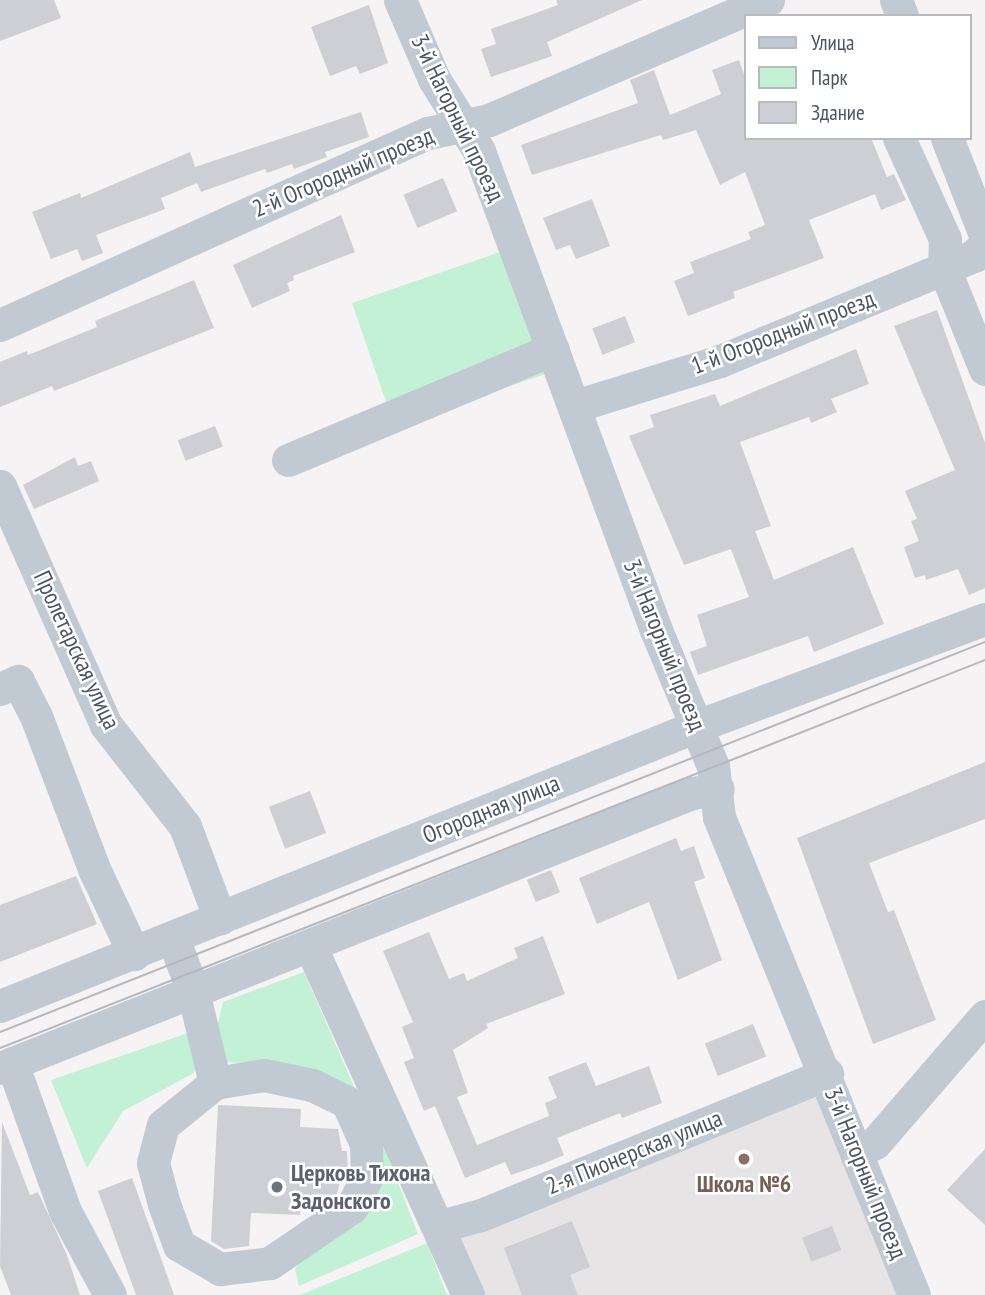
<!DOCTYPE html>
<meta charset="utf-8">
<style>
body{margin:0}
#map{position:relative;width:985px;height:1295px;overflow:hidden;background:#f5f3f3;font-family:"PT Sans Narrow",sans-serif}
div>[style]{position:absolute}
.education>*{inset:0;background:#e6e4e5}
.green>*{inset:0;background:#c3f1d5;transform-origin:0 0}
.building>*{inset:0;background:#cdcfd5;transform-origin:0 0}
.minor>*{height:33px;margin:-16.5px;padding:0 16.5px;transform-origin:16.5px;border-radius:16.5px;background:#c1cad2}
.tram>*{height:2px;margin:-1px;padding:0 1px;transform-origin:1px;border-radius:1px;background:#b5b8bd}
.dots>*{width:19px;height:19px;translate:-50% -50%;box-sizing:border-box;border:4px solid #fff;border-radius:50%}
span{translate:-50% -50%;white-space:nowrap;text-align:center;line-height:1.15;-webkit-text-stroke:5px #fff;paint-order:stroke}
.street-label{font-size:24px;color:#4a5661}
.worship-label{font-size:24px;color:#5b616d;font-weight:700}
.left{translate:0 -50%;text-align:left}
.education-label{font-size:24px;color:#785e54;font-weight:700}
.legend{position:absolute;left:744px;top:14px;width:228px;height:126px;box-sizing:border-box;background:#fff;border:2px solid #b7bbc0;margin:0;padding:9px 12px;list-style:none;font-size:21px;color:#4a5661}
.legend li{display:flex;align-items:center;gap:14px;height:35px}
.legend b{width:35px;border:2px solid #b7bbc0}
</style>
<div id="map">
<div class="education">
<div style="clip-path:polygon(806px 1091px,820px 1095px,900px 1295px,476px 1295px,457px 1248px,461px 1237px)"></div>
</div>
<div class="green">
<div style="left:509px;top:249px;width:130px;height:166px;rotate:71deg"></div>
<div style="clip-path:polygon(304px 972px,355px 1089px,312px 1069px,227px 1062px,215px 1036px,223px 1002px)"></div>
<div style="clip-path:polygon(188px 1033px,199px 1059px,194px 1073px,123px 1111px,87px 1168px,51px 1080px)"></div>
<div style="clip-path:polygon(381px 1139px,418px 1234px,299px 1286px,295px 1269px)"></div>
<div style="clip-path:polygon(427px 1243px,447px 1295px,300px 1295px)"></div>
</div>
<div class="building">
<div style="clip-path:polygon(0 0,54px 0,61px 18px,0 41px)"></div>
<div style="clip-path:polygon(556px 0,642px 0,547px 42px,552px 56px,491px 77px,481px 49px,496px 44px,491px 29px,558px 5px)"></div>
<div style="clip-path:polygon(369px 5px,388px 63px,360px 74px,356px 66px,330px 76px,311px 27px)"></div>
<div style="clip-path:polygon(739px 60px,745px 77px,745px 138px,871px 138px,887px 177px,894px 174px,906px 200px,881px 210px,875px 194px,809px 220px,824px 258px,733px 292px,735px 298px,688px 316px,674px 281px,694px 273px,690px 262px,751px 239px,748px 232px,765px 225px,745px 172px,720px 185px,696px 130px,663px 140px,661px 135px,532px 175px,521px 145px,638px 103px,630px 80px,654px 70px,670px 115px,721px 94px,712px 70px)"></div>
<div style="clip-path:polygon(361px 112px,369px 137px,325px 152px,327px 157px,294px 169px,292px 164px,267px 173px,265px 169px,201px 192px,197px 183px,161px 198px,165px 209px,96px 235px,103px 253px,82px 261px,77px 249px,51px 259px,32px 212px,80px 193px,81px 198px,190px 152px,195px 167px)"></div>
<div style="left:443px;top:178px;width:36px;height:43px;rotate:67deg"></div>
<div style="clip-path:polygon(592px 199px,610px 246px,576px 259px,570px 245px,556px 250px,543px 218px)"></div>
<div style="clip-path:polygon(341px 215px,355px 252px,293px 276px,294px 280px,287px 283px,290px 291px,252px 308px,233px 265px)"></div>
<div style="clip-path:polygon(194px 280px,214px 328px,54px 391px,52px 386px,0 407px,0 362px,27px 351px,28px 355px,97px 327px,95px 321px)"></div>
<div style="clip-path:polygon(937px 310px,985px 443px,985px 588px,969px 595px,958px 569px,926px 580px,925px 575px,915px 578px,904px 547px,919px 541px,911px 521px,917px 519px,905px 491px,955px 470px,894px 326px)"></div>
<div style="left:625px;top:316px;width:28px;height:35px;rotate:69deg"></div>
<div style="clip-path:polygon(856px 349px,869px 384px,831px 399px,837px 412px,811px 423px,809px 417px,740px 442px,771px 526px,755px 531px,774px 580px,853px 547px,884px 624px,814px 652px,808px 636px,698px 675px,690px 652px,707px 646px,697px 615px,749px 597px,731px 549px,684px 565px,629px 436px,654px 427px,650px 415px,715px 394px,720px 406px)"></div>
<div style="left:215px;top:426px;width:22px;height:40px;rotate:69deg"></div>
<div style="clip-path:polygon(75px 457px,78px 466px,91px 461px,99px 481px,34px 509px,23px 485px)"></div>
<div style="clip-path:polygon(985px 762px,985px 819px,869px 863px,888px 912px,894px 910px,936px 1020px,873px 1044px,797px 838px)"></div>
<div style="left:310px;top:791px;width:45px;height:44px;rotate:69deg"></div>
<div style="clip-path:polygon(676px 838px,681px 851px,694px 846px,705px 878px,694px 882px,722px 960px,678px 980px,649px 902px,597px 924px,579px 878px)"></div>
<div style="left:551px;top:870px;width:24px;height:26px;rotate:68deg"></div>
<div style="clip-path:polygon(76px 876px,97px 924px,0 962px,0 905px)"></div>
<div style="clip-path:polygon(429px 932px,449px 979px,464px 973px,467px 981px,518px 958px,514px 948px,543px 936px,565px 994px,486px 1024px,488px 1028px,453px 1050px,468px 1093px,457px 1097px,477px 1145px,549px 1116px,545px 1103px,557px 1098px,548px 1077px,586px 1062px,596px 1086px,649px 1066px,662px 1103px,622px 1118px,620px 1113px,557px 1138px,564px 1155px,543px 1164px,511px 1175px,505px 1162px,465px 1178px,435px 1106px,424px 1111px,404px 1062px,414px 1058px,402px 1027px,413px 1022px,383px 951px)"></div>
<div style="left:753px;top:1024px;width:35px;height:52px;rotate:68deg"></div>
<div style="clip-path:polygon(218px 1105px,301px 1109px,300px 1127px,338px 1129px,342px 1151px,347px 1151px,348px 1172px,341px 1177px,337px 1194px,330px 1199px,301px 1197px,300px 1215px,251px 1213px,249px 1246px,224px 1249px,211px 1241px)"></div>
<div style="clip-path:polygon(2px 1122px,30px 1195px,38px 1192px,67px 1255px,80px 1295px,11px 1295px,0 1266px)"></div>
<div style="clip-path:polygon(985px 1149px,985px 1225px,947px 1190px)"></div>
<div style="clip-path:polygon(132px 1178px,158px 1250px,174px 1295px,136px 1295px,98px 1191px)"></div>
<div style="clip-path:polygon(572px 1221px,590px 1267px,570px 1275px,578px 1295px,522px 1295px,504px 1248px)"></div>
<div style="left:832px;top:1226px;width:26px;height:32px;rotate:69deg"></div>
</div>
<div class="minor">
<div style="left:400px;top:0;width:86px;rotate:66.7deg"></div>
<div style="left:434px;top:79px;width:85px;rotate:58deg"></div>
<div style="left:479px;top:151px;width:511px;rotate:69.72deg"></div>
<div style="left:656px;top:630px;width:147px;rotate:67.3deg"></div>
<div style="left:713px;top:766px;width:51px;rotate:83.3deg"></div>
<div style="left:719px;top:817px;width:516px;rotate:67.81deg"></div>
<div style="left:896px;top:0;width:17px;rotate:69deg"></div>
<div style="left:899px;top:138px;width:111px;rotate:65.5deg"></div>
<div style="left:945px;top:239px;width:29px;rotate:92deg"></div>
<div style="left:944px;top:268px;width:109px;rotate:67.9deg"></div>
<div style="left:947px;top:138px;width:104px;rotate:68.6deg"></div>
<div style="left:0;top:325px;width:469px;rotate:-24.2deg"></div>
<div style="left:428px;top:133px;width:62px;rotate:-12deg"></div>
<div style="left:489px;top:120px;width:304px;rotate:-23.3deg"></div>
<div style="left:575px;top:406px;width:152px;rotate:-17.2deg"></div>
<div style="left:720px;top:361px;width:275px;rotate:-22.5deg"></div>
<div style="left:974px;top:256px;width:16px;rotate:-47deg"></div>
<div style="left:288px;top:460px;width:287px;rotate:-22.7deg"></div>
<div style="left:0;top:486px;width:261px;rotate:66.1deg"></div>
<div style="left:106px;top:725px;width:128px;rotate:52deg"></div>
<div style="left:185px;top:826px;width:99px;rotate:69.4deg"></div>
<div style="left:0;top:689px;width:20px;rotate:-24deg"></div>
<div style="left:18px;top:681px;width:39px;rotate:63deg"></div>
<div style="left:36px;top:716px;width:166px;rotate:69.2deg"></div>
<div style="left:95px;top:871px;width:92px;rotate:64.8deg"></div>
<div style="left:173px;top:938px;width:57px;rotate:69.3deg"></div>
<div style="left:193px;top:991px;width:95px;rotate:76.6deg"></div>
<div style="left:215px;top:1083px;width:67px;rotate:141.1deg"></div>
<div style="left:163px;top:1125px;width:39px;rotate:105deg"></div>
<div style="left:153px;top:1163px;width:42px;rotate:75deg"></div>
<div style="left:164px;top:1204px;width:44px;rotate:69.9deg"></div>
<div style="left:179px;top:1245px;width:48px;rotate:30.3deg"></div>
<div style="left:220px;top:1269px;width:50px;rotate:-6.8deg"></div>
<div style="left:270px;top:1263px;width:99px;rotate:-34.3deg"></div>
<div style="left:352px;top:1207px;width:34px;rotate:-64deg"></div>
<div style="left:367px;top:1176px;width:32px;rotate:-92deg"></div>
<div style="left:366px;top:1144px;width:46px;rotate:-114.3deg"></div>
<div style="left:347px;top:1102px;width:39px;rotate:-154deg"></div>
<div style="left:312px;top:1085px;width:49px;rotate:-168.2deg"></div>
<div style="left:264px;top:1075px;width:50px;rotate:170.7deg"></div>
<div style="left:310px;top:945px;width:384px;rotate:65.7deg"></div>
<div style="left:0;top:1006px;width:751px;rotate:-21.89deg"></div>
<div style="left:697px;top:726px;width:307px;rotate:-20.4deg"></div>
<div style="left:12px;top:1063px;width:157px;rotate:70.3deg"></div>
<div style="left:65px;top:1211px;width:95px;rotate:61.8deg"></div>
<div style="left:0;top:1068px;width:745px;rotate:-21.67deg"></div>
<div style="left:692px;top:793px;width:26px;rotate:-9deg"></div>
<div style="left:857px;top:1152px;width:20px;rotate:-27deg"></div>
<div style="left:875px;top:1143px;width:168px;rotate:-49.1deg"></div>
<div style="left:440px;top:1226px;width:42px;rotate:-15deg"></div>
<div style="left:481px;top:1215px;width:374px;rotate:-22.2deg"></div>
</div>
<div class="tram">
<div style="left:0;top:1032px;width:1059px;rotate:-21.6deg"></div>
<div style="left:0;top:1048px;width:1059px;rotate:-21.5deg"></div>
</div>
<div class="dots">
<div style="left:744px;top:1159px;background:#8d6e63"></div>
<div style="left:277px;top:1187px;background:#6b7280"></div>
</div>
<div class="street-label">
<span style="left:458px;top:118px;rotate:64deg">3-й Нагорный проезд</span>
<span style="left:343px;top:172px;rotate:-23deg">2-й Огородный проезд</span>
<span style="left:783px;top:332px;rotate:-21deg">1-й Огородный проезд</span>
<span style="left:665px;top:645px;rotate:68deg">3-й Нагорный проезд</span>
<span style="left:77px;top:650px;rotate:65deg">Пролетарская улица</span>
<span style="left:491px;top:809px;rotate:-22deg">Огородная улица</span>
<span style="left:634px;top:1152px;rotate:-22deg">2-я Пионерская улица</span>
<span style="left:866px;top:1173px;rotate:68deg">3-й Нагорный проезд</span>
</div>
<div class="worship-label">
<span class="left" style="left:291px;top:1187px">Церковь Тихона<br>Задонского</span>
</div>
<div class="education-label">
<span style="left:744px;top:1184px">Школа №6</span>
</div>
<ul class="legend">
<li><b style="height:9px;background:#c1cad2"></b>Улица</li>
<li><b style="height:19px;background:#c3f1d5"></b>Парк</li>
<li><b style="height:19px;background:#cdcfd5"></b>Здание</li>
</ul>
</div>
